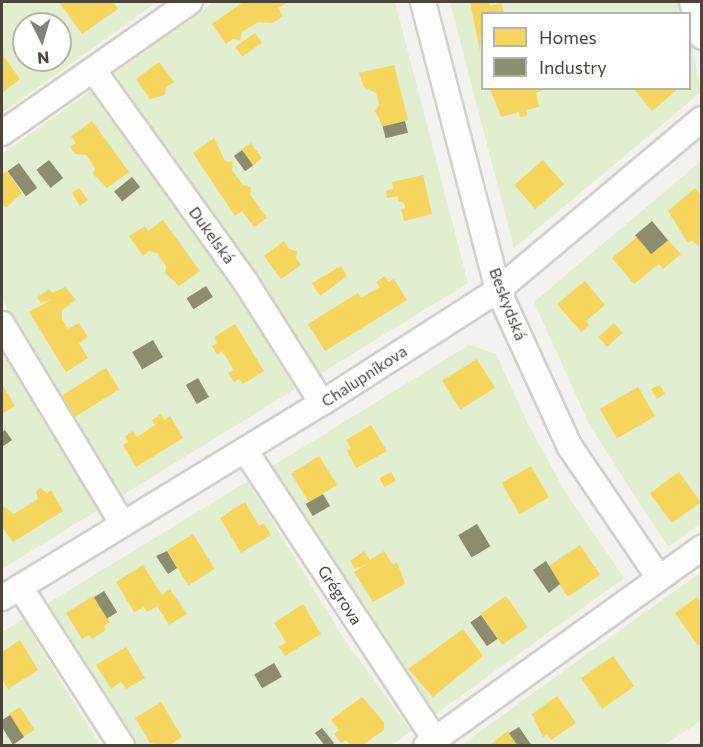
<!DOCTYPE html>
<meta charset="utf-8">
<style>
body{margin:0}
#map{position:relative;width:703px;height:747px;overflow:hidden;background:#f4f2ee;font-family:Commissioner,sans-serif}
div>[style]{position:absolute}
.green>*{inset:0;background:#e1eecf}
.homes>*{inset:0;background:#f6d55c;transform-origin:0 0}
.industry>*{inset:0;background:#8c8c6e;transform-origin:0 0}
.roads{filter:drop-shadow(2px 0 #d2d0cb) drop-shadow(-2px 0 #d2d0cb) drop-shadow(0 2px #d2d0cb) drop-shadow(0 -2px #d2d0cb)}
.minor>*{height:24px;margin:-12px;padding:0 12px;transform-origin:12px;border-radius:12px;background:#fdfdfc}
.tram>*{height:1.5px;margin:-0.75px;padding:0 0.75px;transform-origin:0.75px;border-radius:0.75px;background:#dbdbda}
span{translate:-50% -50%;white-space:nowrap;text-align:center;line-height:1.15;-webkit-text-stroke:6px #fff;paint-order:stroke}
.street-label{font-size:16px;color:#4b4439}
.frame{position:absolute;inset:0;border:3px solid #4b4439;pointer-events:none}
.legend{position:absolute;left:481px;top:12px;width:210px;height:78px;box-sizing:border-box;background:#fff;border:2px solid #b7b4b0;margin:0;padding:8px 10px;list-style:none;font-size:18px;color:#4b4439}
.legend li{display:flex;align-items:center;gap:12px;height:30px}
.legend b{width:30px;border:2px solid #b7b4b0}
.north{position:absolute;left:12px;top:12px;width:60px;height:60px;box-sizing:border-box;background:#fff;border:2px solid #b7b4b0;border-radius:50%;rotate:175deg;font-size:16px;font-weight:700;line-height:24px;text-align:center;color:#4b4439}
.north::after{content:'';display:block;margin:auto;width:21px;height:27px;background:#868178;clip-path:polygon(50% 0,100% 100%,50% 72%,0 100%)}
</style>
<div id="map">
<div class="green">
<div style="clip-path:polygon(evenodd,2px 2px,157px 2px,2px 113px,2px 2px,24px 24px,60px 24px,60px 60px,24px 60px,24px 24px)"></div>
<div style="clip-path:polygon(214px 2px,395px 2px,468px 283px,318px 375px,239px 251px,112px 75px)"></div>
<div style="clip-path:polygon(450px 2px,680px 2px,683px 13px,482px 14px,482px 88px,690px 88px,690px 37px,701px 92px,514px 248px)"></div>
<div style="clip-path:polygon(90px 91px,233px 288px,295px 389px,121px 496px,2px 300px,2px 154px)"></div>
<div style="clip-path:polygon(701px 161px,701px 523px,668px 547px,590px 426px,534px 302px)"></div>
<div style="clip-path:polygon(469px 345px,496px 354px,527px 422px,563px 488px,624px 578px,433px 716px,367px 625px,271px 467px)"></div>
<div style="clip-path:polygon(2px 351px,98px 510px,2px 569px)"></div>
<div style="clip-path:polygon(248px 481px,344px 639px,411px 731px,391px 746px,132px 745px,45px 605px)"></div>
<div style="clip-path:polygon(701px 572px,701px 721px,664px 745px,460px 746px)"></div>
<div style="clip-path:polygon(23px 619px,100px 745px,2px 746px,2px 632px)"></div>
</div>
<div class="homes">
<div style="clip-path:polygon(59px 2px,113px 2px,118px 9px,82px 34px)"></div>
<div style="clip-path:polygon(243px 2px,288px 2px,278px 8px,283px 16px,272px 23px,258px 22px,242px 32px,240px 40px,233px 39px,226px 44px,212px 24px)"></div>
<div style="clip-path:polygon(470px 2px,489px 2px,490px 6px,501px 3px,504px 14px,482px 14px,480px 51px)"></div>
<div style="left:255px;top:33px;width:12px;height:24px;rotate:55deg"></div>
<div style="clip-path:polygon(2px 54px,20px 79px,2px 93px)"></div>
<div style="clip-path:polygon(159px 62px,174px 82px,166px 87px,165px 95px,150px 99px,136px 79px)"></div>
<div style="clip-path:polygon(394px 65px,408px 120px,383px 127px,375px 111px,379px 105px,376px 93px,364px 87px,359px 73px)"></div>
<div style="clip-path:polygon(490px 88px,543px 88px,543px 90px,536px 93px,539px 107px,526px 110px,527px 116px,520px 117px,519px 112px,501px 117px)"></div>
<div style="clip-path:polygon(633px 88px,679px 88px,652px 111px)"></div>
<div style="clip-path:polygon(92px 121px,129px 172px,107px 188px,93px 174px,95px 168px,86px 155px,75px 154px,70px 147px,76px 143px,71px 136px)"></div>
<div style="clip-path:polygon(214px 138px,225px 161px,233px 162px,232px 170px,243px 185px,251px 187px,250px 194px,267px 218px,254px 227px,242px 211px,235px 216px,193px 153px)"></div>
<div style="left:251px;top:143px;width:19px;height:11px;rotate:55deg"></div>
<div style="left:543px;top:160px;width:32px;height:38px;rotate:49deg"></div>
<div style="clip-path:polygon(7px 171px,22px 193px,7px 207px,2px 206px,2px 175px)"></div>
<div style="clip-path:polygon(423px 175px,432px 214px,404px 221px,401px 209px,405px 208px,404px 203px,398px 201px,398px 196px,387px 198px,386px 191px,393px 189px,392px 182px)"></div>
<div style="clip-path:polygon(79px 188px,88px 200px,80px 206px,72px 193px)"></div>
<div style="clip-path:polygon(695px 188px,702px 196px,699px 247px,692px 240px,688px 243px,668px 211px)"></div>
<div style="clip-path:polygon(163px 220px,200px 271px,179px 286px,165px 273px,166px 266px,157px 253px,149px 251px,143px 256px,129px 236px,145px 226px,148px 231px)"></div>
<div style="clip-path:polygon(638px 236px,652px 253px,668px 240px,681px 254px,663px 269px,659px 264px,634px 284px,612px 258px)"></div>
<div style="clip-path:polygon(284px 241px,289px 249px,297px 251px,296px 258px,301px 265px,281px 279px,264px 256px)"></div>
<div style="clip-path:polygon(341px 266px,347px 276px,320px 296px,312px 283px)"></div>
<div style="clip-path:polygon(385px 276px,388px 282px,394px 279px,407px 300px,325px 351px,308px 324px,358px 293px,361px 298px,380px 287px,376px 282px)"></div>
<div style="clip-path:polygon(585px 281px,605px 305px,586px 321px,589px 325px,581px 332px,557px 304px)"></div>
<div style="clip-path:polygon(65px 287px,76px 300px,62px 310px,62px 319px,68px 329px,79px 323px,88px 337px,79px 343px,88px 358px,66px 372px,29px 312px,52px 299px,41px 303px,37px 297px,49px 289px,52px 293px)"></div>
<div style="left:614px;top:323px;width:13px;height:21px;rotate:48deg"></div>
<div style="clip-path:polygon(235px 324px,264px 371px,243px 384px,239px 379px,234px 382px,228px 373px,234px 370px,222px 351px,217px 355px,212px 346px,217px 343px,214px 337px)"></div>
<div style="left:477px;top:359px;width:34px;height:41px;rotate:58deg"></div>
<div style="left:106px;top:368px;width:25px;height:53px;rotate:58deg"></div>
<div style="clip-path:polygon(2px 384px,15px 406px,2px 414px)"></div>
<div style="clip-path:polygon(660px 385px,665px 394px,657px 399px,651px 389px)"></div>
<div style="left:638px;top:387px;width:34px;height:44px;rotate:60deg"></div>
<div style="clip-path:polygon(161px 414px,164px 420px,170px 416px,183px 438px,136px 467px,123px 445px,128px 442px,125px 436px,133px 431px,137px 437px,155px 425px,152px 420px)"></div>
<div style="clip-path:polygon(371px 425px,387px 451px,356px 468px,347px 451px,351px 448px,346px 440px)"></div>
<div style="left:319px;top:456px;width:34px;height:33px;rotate:58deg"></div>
<div style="left:531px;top:466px;width:36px;height:34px;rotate:60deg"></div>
<div style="left:391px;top:472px;width:10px;height:13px;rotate:61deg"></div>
<div style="left:679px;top:472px;width:37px;height:36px;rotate:54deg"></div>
<div style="clip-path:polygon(40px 488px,47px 493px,51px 490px,63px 511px,13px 542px,2px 527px,2px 505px,14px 514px,38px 499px,36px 492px)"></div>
<div style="clip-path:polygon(245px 502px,259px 526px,264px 523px,271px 535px,241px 553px,220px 518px)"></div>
<div style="left:193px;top:534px;width:41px;height:31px;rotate:58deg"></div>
<div style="left:580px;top:545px;width:36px;height:39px;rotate:56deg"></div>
<div style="clip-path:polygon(364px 551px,370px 560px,384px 551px,393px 565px,397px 562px,405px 584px,373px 602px,354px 572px,369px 563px,355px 569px,350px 561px)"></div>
<div style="clip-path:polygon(143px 565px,162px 595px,170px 589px,187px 614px,169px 625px,157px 606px,147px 612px,144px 607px,134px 612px,116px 582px)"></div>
<div style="clip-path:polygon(93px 596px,110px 622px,104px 626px,106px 630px,92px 639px,89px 635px,82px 639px,66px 613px)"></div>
<div style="left:506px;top:596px;width:38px;height:31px;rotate:55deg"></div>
<div style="clip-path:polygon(697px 597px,702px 604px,702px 643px,698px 646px,675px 613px)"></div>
<div style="clip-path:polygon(303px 604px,321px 634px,285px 656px,279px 647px,286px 642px,274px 623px)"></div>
<div style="clip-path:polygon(463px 629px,483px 656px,433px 697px,408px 669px)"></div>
<div style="clip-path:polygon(20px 640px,38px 670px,8px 689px,2px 679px,2px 652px)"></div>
<div style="clip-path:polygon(126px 647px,145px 678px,126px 689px,121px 682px,111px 689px,96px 665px)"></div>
<div style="left:613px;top:656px;width:37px;height:39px;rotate:55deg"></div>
<div style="clip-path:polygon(557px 696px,576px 723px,551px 740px,547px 734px,543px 737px,532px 714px)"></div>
<div style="clip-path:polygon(362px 697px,384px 722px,384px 730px,361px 746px,351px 746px,346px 740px,341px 743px,334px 734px,339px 730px,331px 720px)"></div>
<div style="clip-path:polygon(161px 702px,182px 737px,168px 746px,150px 743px,135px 718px)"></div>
<div style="left:20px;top:707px;width:27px;height:13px;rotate:57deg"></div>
<div style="clip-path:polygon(508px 731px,518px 746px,488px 746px)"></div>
</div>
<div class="industry">
<div style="left:405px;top:121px;width:12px;height:23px;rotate:76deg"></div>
<div style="left:242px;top:150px;width:19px;height:10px;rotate:54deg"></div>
<div style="left:49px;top:160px;width:23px;height:16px;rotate:52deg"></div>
<div style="left:19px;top:163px;width:31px;height:14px;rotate:54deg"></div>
<div style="left:132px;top:177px;width:13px;height:23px;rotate:51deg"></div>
<div style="left:652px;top:221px;width:25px;height:22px;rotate:50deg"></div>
<div style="left:206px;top:286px;width:13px;height:23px;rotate:58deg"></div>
<div style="left:153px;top:340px;width:20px;height:24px;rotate:60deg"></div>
<div style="left:198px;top:378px;width:22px;height:14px;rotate:60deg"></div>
<div style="clip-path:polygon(5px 430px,12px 440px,2px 447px,2px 432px)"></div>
<div style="left:323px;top:494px;width:14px;height:20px;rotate:60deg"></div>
<div style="left:477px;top:524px;width:26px;height:22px;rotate:59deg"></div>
<div style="clip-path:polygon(167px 551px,177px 568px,168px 574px,156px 556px)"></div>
<div style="clip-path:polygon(546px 561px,560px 584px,549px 593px,533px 570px)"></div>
<div style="left:104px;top:591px;width:25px;height:12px;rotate:58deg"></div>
<div style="left:481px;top:615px;width:29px;height:13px;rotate:55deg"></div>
<div style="left:274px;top:663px;width:16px;height:23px;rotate:60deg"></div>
<div style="clip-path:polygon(10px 715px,24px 737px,13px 745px,2px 727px,2px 720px)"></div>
<div style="clip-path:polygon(519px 727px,532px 746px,518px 746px,509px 733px)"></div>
<div style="clip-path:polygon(322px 728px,334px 743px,330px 746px,325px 746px,315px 733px)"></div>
</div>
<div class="roads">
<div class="minor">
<div style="left:423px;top:2px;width:298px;rotate:75.4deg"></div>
<div style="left:498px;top:290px;width:173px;rotate:65.4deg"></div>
<div style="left:570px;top:447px;width:158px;rotate:55.8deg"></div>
<div style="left:692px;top:2px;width:36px;rotate:74deg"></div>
<div style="left:94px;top:71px;width:259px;rotate:54.3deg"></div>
<div style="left:245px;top:281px;width:144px;rotate:57.7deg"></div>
<div style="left:2px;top:133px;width:229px;rotate:-34.9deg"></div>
<div style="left:2px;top:324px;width:232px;rotate:58.9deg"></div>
<div style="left:245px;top:450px;width:346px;rotate:56.7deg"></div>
<div style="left:20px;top:587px;width:189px;rotate:57.3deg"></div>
<div style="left:2px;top:598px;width:375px;rotate:-31.4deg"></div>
<div style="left:322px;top:403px;width:209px;rotate:-32.7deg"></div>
<div style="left:498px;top:290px;width:266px;rotate:-40deg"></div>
<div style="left:426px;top:746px;width:340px;rotate:-35.7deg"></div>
</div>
</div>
<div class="tram">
<div style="left:696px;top:746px;width:8px;rotate:-40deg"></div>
</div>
<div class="street-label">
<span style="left:212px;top:235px;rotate:54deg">Dukelská</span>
<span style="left:508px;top:304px;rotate:69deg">Beskydská</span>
<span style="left:364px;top:376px;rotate:-33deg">Chalupníkova</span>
<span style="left:340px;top:595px;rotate:57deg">Grégrova</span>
</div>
<div class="frame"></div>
<ul class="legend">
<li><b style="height:16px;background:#f6d55c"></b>Homes</li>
<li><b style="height:16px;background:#8c8c6e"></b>Industry</li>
</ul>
<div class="north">N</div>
</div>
